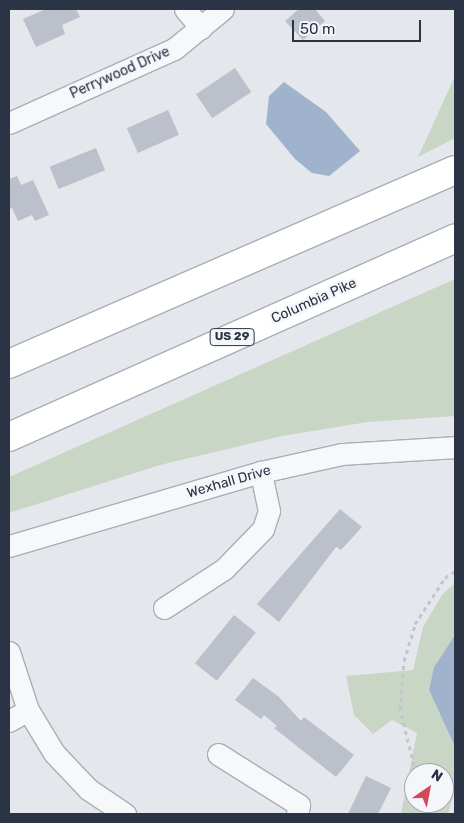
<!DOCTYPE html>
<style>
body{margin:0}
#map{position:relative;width:464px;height:823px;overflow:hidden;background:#e4e7ec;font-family:Rubik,sans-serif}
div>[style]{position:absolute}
.green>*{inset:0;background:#c9d6c5}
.water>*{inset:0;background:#9fb4cc}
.building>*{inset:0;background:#bbc0ca;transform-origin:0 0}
.path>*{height:3px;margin-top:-1.5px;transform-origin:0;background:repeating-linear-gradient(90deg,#c2c5cb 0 4px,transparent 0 8px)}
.roads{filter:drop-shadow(1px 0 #a9aeb7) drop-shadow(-1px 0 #a9aeb7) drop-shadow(0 1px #a9aeb7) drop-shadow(0 -1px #a9aeb7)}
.minor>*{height:21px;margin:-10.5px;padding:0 10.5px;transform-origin:10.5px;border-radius:10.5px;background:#f7f8fa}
.highway>*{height:28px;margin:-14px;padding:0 14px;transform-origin:14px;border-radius:14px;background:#fff}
span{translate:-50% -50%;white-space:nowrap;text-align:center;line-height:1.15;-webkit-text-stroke:5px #f4f6f9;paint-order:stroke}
.shield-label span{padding:1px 4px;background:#f4f6f9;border:1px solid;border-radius:4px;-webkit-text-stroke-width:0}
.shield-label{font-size:12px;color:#2b3445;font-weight:700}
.street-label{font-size:14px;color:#2b3445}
.frame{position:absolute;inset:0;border:10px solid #2b3445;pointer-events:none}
.north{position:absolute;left:404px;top:763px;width:50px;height:50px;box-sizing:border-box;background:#f4f6f9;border:1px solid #a4a8b1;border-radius:50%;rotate:33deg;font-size:14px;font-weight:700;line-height:20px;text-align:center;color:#2b3445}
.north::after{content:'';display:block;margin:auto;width:18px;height:22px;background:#d1495b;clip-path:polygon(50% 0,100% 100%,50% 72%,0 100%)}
.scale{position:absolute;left:292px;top:20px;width:129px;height:22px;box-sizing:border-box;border:2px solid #2b3445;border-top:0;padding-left:6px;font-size:15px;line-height:18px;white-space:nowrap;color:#2b3445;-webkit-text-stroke:4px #f4f6f9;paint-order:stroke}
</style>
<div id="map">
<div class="green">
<div style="clip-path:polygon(455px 76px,455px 138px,418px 157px)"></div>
<div style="clip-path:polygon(455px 279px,455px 416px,368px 422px,282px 436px,160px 465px,9px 513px,9px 477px)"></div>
<div style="clip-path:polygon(evenodd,455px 583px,455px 635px,434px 667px,429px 690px,455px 747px,455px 790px,448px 814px,401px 814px,417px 733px,392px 720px,373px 734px,354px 715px,346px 676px,413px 670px,423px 627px,442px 595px,455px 583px,414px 773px,444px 773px,444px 803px,414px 803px,414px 773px)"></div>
</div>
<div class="water">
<div style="clip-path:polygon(284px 82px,326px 112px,360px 151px,329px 176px,312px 173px,295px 159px,266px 124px,269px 96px)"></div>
<div style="clip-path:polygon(455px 635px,455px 747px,429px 690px,434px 667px)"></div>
</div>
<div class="building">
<div style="clip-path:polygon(46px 9px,76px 9px,80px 17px,62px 25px,65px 34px,36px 47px,23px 19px)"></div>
<div style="clip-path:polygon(299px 9px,315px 9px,325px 21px,303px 40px,285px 21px)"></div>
<div style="left:235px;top:68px;width:29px;height:47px;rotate:56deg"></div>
<div style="left:168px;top:110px;width:27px;height:45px;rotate:66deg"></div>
<div style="left:96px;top:148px;width:24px;height:50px;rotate:68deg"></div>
<div style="clip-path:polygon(17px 176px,21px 185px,33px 180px,49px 215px,35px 221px,32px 215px,18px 221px,12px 208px,9px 209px,9px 179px)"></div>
<div style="clip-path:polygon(340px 509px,362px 527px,341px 550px,336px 547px,279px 622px,257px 604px)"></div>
<div style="left:234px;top:615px;width:28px;height:62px;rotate:39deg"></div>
<div style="clip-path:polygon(253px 678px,279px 697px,301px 721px,304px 717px,354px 755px,336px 777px,274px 728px,277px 726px,264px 715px,261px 719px,235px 700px)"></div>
<div style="clip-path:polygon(366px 776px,391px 788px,378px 814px,348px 814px)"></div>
</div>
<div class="path">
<div style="left:416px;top:773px;width:66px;rotate:-104deg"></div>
<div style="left:400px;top:709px;width:48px;rotate:-85.2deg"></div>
<div style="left:404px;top:661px;width:39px;rotate:-73deg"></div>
<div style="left:415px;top:624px;width:55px;rotate:-56.9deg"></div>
<div style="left:445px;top:578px;width:12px;rotate:-35deg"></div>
<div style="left:423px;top:803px;width:11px;rotate:75deg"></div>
</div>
<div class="roads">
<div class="minor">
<div style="left:185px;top:9px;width:25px;rotate:50deg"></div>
<div style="left:9px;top:123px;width:181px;rotate:-24.2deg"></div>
<div style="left:174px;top:49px;width:63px;rotate:-39.2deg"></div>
<div style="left:9px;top:546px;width:263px;rotate:-16.4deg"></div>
<div style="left:261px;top:472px;width:83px;rotate:-12.5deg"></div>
<div style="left:342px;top:454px;width:113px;rotate:-3.5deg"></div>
<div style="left:164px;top:608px;width:72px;rotate:-33deg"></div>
<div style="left:224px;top:569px;width:56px;rotate:-45.7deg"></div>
<div style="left:263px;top:529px;width:19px;rotate:-72deg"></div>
<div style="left:269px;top:511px;width:40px;rotate:-102deg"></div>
<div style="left:9px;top:652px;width:61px;rotate:71.9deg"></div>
<div style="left:28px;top:710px;width:50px;rotate:58.8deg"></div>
<div style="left:54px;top:753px;width:50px;rotate:46.6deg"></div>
<div style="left:88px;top:789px;width:45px;rotate:34deg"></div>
<div style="left:9px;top:721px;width:22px;rotate:-30deg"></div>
<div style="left:218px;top:754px;width:96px;rotate:32.2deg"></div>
<div style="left:299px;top:805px;width:9px;rotate:103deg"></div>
</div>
<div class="highway">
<div style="left:9px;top:364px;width:486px;rotate:-23.5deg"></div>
<div style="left:9px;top:437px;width:488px;rotate:-24deg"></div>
</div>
</div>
<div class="shield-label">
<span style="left:232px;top:337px">US 29</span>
</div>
<div class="street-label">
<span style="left:120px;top:73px;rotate:-24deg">Perrywood Drive</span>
<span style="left:314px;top:301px;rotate:-24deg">Columbia Pike</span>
<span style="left:229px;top:482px;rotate:-16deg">Wexhall Drive</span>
</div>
<div class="frame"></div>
<div class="north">N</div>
<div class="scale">50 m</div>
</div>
